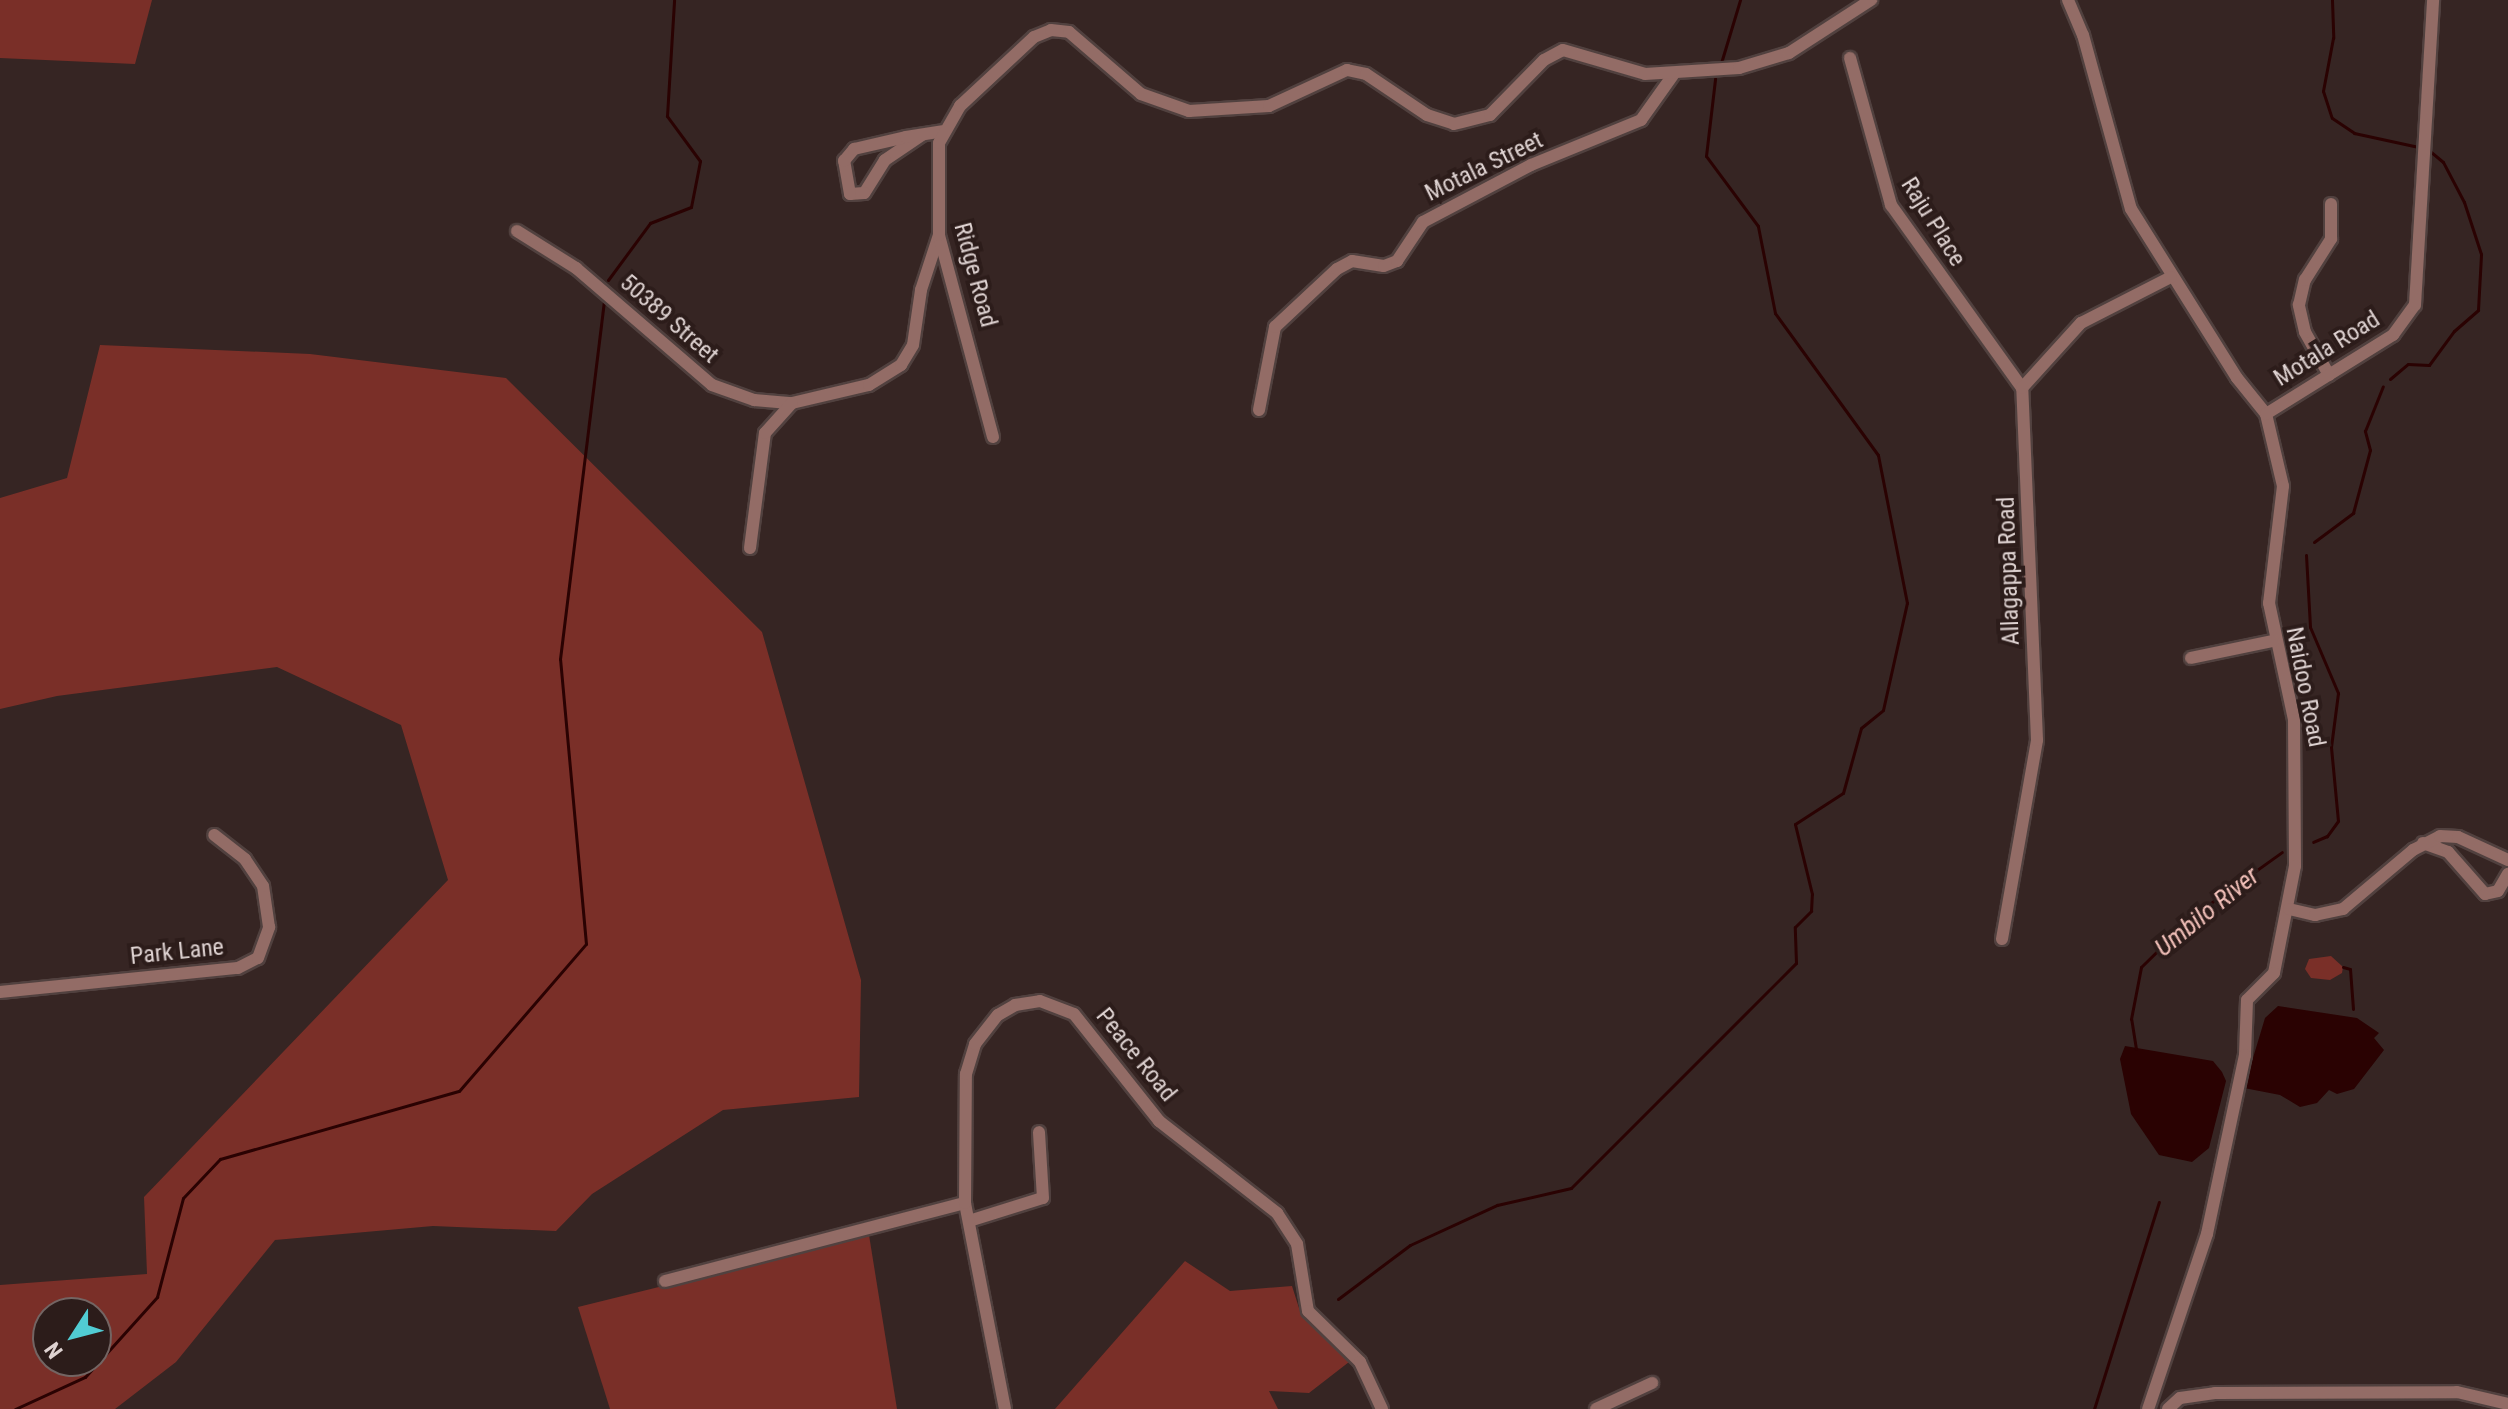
<!DOCTYPE html>
<style>
body{margin:0}
#map{position:relative;width:2508px;height:1409px;overflow:hidden;background:#362523;font-family:"Roboto Condensed",sans-serif}
div>[style]{position:absolute}
.green>*{inset:0;background:#7a2f28}
.water>*{inset:0;background:#2a0202}
.stream>*{height:3px;margin:-1.5px;padding:0 1.5px;transform-origin:1.5px;border-radius:1.5px;background:#2a0202}
.roads{filter:drop-shadow(2px 0 #51413f) drop-shadow(-2px 0 #51413f) drop-shadow(0 2px #51413f) drop-shadow(0 -2px #51413f)}
.minor>*{height:12px;margin:-6px;padding:0 6px;transform-origin:6px;border-radius:6px;background:#936c66}
span{translate:-50% -50%;white-space:nowrap;text-align:center;line-height:1.15;-webkit-text-stroke:8px #2c1c1a;paint-order:stroke}
.street-label{font-size:24px;color:#ded2d1}
.water-label{font-size:26px;color:#f1bfb8;font-style:italic}
.north{position:absolute;left:32px;top:1297px;width:80px;height:80px;box-sizing:border-box;background:#2c1c1a;border:2px solid #736563;border-radius:50%;rotate:234deg;font-size:22px;font-weight:700;line-height:32px;text-align:center;color:#ded2d1}
.north::after{content:'';display:block;margin:auto;width:28px;height:36px;background:#51ccd3;clip-path:polygon(50% 0,100% 100%,50% 72%,0 100%)}
</style>
<div id="map">
<div class="green">
<div style="clip-path:polygon(0 0,152px 0,135px 64px,0 58px)"></div>
<div style="clip-path:polygon(evenodd,100px 345px,310px 354px,506px 378px,762px 632px,861px 980px,859px 1097px,723px 1110px,592px 1194px,556px 1231px,433px 1226px,275px 1240px,176px 1362px,115px 1409px,0 1409px,0 1285px,147px 1274px,144px 1197px,448px 880px,401px 725px,277px 667px,57px 696px,0 709px,0 498px,67px 478px,100px 345px,48px 1313px,96px 1313px,96px 1361px,48px 1361px,48px 1313px)"></div>
<div style="clip-path:polygon(2331px 956px,2343px 967px,2342px 973px,2330px 980px,2311px 978px,2305px 969px,2309px 959px)"></div>
<div style="clip-path:polygon(869px 1235px,897px 1409px,610px 1409px,578px 1307px)"></div>
<div style="clip-path:polygon(1185px 1261px,1230px 1291px,1292px 1286px,1299px 1308px,1349px 1362px,1309px 1393px,1269px 1391px,1278px 1409px,1055px 1409px)"></div>
</div>
<div class="water">
<div style="clip-path:polygon(2278px 1006px,2357px 1018px,2379px 1033px,2374px 1038px,2384px 1050px,2354px 1089px,2337px 1094px,2329px 1090px,2317px 1103px,2300px 1107px,2280px 1095px,2244px 1088px,2265px 1018px)"></div>
<div style="clip-path:polygon(2125px 1046px,2213px 1061px,2222px 1072px,2226px 1081px,2209px 1148px,2192px 1162px,2159px 1155px,2131px 1114px,2120px 1059px)"></div>
</div>
<div class="stream">
<div style="left:2332px;top:0;width:38px;rotate:88deg"></div>
<div style="left:2333px;top:38px;width:54px;rotate:100.7deg"></div>
<div style="left:2323px;top:91px;width:28px;rotate:72deg"></div>
<div style="left:2332px;top:118px;width:27px;rotate:34deg"></div>
<div style="left:2354px;top:133px;width:66px;rotate:12.2deg"></div>
<div style="left:1721px;top:63px;width:66px;rotate:-73.2deg"></div>
<div style="left:608px;top:280px;width:71px;rotate:-53.6deg"></div>
<div style="left:650px;top:223px;width:44px;rotate:-21.3deg"></div>
<div style="left:691px;top:207px;width:47px;rotate:-78.9deg"></div>
<div style="left:700px;top:161px;width:56px;rotate:-126.3deg"></div>
<div style="left:667px;top:116px;width:116px;rotate:-86.5deg"></div>
<div style="left:2390px;top:379px;width:23px;rotate:-40deg"></div>
<div style="left:2408px;top:364px;width:21px;rotate:3deg"></div>
<div style="left:2429px;top:365px;width:42px;rotate:-53.7deg"></div>
<div style="left:2454px;top:331px;width:32px;rotate:-41deg"></div>
<div style="left:2478px;top:310px;width:56px;rotate:-86.9deg"></div>
<div style="left:2481px;top:254px;width:55px;rotate:-108.1deg"></div>
<div style="left:2464px;top:202px;width:45px;rotate:-117.7deg"></div>
<div style="left:2443px;top:162px;width:17px;rotate:-140deg"></div>
<div style="left:2314px;top:542px;width:49px;rotate:-36.6deg"></div>
<div style="left:2353px;top:513px;width:65px;rotate:-74.9deg"></div>
<div style="left:2370px;top:450px;width:20px;rotate:-105deg"></div>
<div style="left:2365px;top:431px;width:48px;rotate:-68.2deg"></div>
<div style="left:2306px;top:555px;width:72px;rotate:86.8deg"></div>
<div style="left:2310px;top:627px;width:72px;rotate:67deg"></div>
<div style="left:2338px;top:693px;width:54px;rotate:97.4deg"></div>
<div style="left:2331px;top:747px;width:74px;rotate:84.6deg"></div>
<div style="left:2338px;top:821px;width:19px;rotate:126deg"></div>
<div style="left:2327px;top:836px;width:15px;rotate:157deg"></div>
<div style="left:2343px;top:967px;width:7px;rotate:16deg"></div>
<div style="left:2350px;top:969px;width:40px;rotate:85.7deg"></div>
<div style="left:2136px;top:1049px;width:30px;rotate:-99deg"></div>
<div style="left:2131px;top:1019px;width:53px;rotate:-79.1deg"></div>
<div style="left:2141px;top:967px;width:74px;rotate:-44.5deg"></div>
<div style="left:2194px;top:915px;width:108px;rotate:-35.6deg"></div>
<div style="left:1338px;top:1299px;width:90px;rotate:-36.9deg"></div>
<div style="left:1410px;top:1245px;width:96px;rotate:-24.7deg"></div>
<div style="left:1497px;top:1205px;width:76px;rotate:-12.9deg"></div>
<div style="left:1571px;top:1188px;width:318px;rotate:-45deg"></div>
<div style="left:1796px;top:963px;width:36px;rotate:-92deg"></div>
<div style="left:1795px;top:927px;width:23px;rotate:-45deg"></div>
<div style="left:1811px;top:911px;width:17px;rotate:-87deg"></div>
<div style="left:1812px;top:894px;width:72px;rotate:-103.7deg"></div>
<div style="left:1795px;top:824px;width:57px;rotate:-32.9deg"></div>
<div style="left:1843px;top:793px;width:67px;rotate:-74.5deg"></div>
<div style="left:1861px;top:728px;width:28px;rotate:-39deg"></div>
<div style="left:1883px;top:710px;width:110px;rotate:-77.4deg"></div>
<div style="left:1907px;top:603px;width:151px;rotate:-101.1deg"></div>
<div style="left:1878px;top:455px;width:175px;rotate:-126deg"></div>
<div style="left:1775px;top:313px;width:89px;rotate:-101.1deg"></div>
<div style="left:1758px;top:226px;width:87px;rotate:-126.6deg"></div>
<div style="left:1706px;top:156px;width:78px;rotate:-83.3deg"></div>
<div style="left:15px;top:1409px;width:77px;rotate:-24.6deg"></div>
<div style="left:85px;top:1377px;width:108px;rotate:-48deg"></div>
<div style="left:157px;top:1297px;width:102px;rotate:-75.3deg"></div>
<div style="left:183px;top:1198px;width:54px;rotate:-46.5deg"></div>
<div style="left:220px;top:1159px;width:248px;rotate:-15.9deg"></div>
<div style="left:459px;top:1091px;width:194px;rotate:-49.2deg"></div>
<div style="left:586px;top:944px;width:286px;rotate:-95.2deg"></div>
<div style="left:560px;top:659px;width:363px;rotate:-83deg"></div>
<div style="left:2094px;top:1409px;width:217px;rotate:-72.6deg"></div>
</div>
<div class="roads">
<div class="minor">
<div style="left:2068px;top:0;width:38px;rotate:67deg"></div>
<div style="left:2083px;top:35px;width:180px;rotate:74.6deg"></div>
<div style="left:2131px;top:209px;width:199px;rotate:57.9deg"></div>
<div style="left:2237px;top:378px;width:46px;rotate:51.1deg"></div>
<div style="left:2266px;top:414px;width:74px;rotate:76.7deg"></div>
<div style="left:2283px;top:486px;width:118px;rotate:96.8deg"></div>
<div style="left:2269px;top:603px;width:120px;rotate:77.9deg"></div>
<div style="left:2294px;top:720px;width:146px;rotate:89.6deg"></div>
<div style="left:2295px;top:866px;width:109px;rotate:101.1deg"></div>
<div style="left:2274px;top:973px;width:38px;rotate:135deg"></div>
<div style="left:2247px;top:1000px;width:55px;rotate:92.1deg"></div>
<div style="left:2245px;top:1055px;width:183px;rotate:102deg"></div>
<div style="left:2207px;top:1234px;width:185px;rotate:108.6deg"></div>
<div style="left:1850px;top:58px;width:153px;rotate:74.4deg"></div>
<div style="left:1891px;top:205px;width:225px;rotate:54.4deg"></div>
<div style="left:922px;top:135px;width:45px;rotate:146deg"></div>
<div style="left:885px;top:160px;width:39px;rotate:122deg"></div>
<div style="left:864px;top:193px;width:14px;rotate:176deg"></div>
<div style="left:850px;top:194px;width:34px;rotate:-100deg"></div>
<div style="left:844px;top:161px;width:16px;rotate:-50deg"></div>
<div style="left:854px;top:149px;width:53px;rotate:-13deg"></div>
<div style="left:906px;top:137px;width:37px;rotate:-9deg"></div>
<div style="left:517px;top:231px;width:70px;rotate:32.1deg"></div>
<div style="left:576px;top:268px;width:179px;rotate:40.7deg"></div>
<div style="left:712px;top:385px;width:45px;rotate:19.7deg"></div>
<div style="left:754px;top:400px;width:38px;rotate:5deg"></div>
<div style="left:792px;top:403px;width:79px;rotate:-13.2deg"></div>
<div style="left:869px;top:385px;width:38px;rotate:-32deg"></div>
<div style="left:901px;top:365px;width:23px;rotate:-59deg"></div>
<div style="left:913px;top:345px;width:56px;rotate:-81.7deg"></div>
<div style="left:921px;top:290px;width:58px;rotate:-71.9deg"></div>
<div style="left:2329px;top:375px;width:49px;rotate:-119.2deg"></div>
<div style="left:2305px;top:332px;width:28px;rotate:-103deg"></div>
<div style="left:2299px;top:305px;width:26px;rotate:-77deg"></div>
<div style="left:2305px;top:280px;width:49px;rotate:-57.6deg"></div>
<div style="left:2331px;top:239px;width:35px;rotate:-90deg"></div>
<div style="left:1259px;top:410px;width:85px;rotate:-79.1deg"></div>
<div style="left:1275px;top:327px;width:85px;rotate:-43.1deg"></div>
<div style="left:1337px;top:269px;width:17px;rotate:-28deg"></div>
<div style="left:1352px;top:261px;width:32px;rotate:9deg"></div>
<div style="left:1384px;top:266px;width:14px;rotate:-21deg"></div>
<div style="left:1397px;top:261px;width:47px;rotate:-56.3deg"></div>
<div style="left:1423px;top:222px;width:122px;rotate:-27.8deg"></div>
<div style="left:1531px;top:165px;width:119px;rotate:-22.2deg"></div>
<div style="left:1641px;top:120px;width:55px;rotate:-54.6deg"></div>
<div style="left:2266px;top:414px;width:150px;rotate:-31.9deg"></div>
<div style="left:2393px;top:335px;width:37px;rotate:-54deg"></div>
<div style="left:2415px;top:305px;width:306px;rotate:-86.6deg"></div>
<div style="left:993px;top:437px;width:209px;rotate:-105deg"></div>
<div style="left:939px;top:235px;width:92px;rotate:-90deg"></div>
<div style="left:939px;top:143px;width:43px;rotate:-60.4deg"></div>
<div style="left:960px;top:106px;width:101px;rotate:-43deg"></div>
<div style="left:1034px;top:37px;width:18px;rotate:-22deg"></div>
<div style="left:1051px;top:30px;width:18px;rotate:6deg"></div>
<div style="left:1069px;top:32px;width:95px;rotate:40.7deg"></div>
<div style="left:1141px;top:94px;width:51px;rotate:19.5deg"></div>
<div style="left:1189px;top:111px;width:80px;rotate:-3.6deg"></div>
<div style="left:1269px;top:106px;width:86px;rotate:-24.8deg"></div>
<div style="left:1347px;top:70px;width:19px;rotate:12deg"></div>
<div style="left:1366px;top:74px;width:73px;rotate:33.9deg"></div>
<div style="left:1427px;top:115px;width:28px;rotate:18deg"></div>
<div style="left:1454px;top:124px;width:37px;rotate:-14deg"></div>
<div style="left:1490px;top:115px;width:77px;rotate:-45.5deg"></div>
<div style="left:1544px;top:60px;width:21px;rotate:-28deg"></div>
<div style="left:1563px;top:50px;width:85px;rotate:16.3deg"></div>
<div style="left:1645px;top:74px;width:94px;rotate:-3.7deg"></div>
<div style="left:1739px;top:68px;width:52px;rotate:-16.7deg"></div>
<div style="left:1789px;top:53px;width:98px;rotate:-32.9deg"></div>
<div style="left:750px;top:548px;width:116px;rotate:-82.6deg"></div>
<div style="left:765px;top:433px;width:40px;rotate:-48deg"></div>
<div style="left:2191px;top:658px;width:84px;rotate:-11.7deg"></div>
<div style="left:2423px;top:843px;width:27px;rotate:20deg"></div>
<div style="left:2448px;top:852px;width:56px;rotate:48.6deg"></div>
<div style="left:2485px;top:894px;width:13px;rotate:-13deg"></div>
<div style="left:2498px;top:891px;width:20px;rotate:-60deg"></div>
<div style="left:2289px;top:909px;width:27px;rotate:13deg"></div>
<div style="left:2315px;top:915px;width:29px;rotate:-12deg"></div>
<div style="left:2343px;top:909px;width:92px;rotate:-40.1deg"></div>
<div style="left:2413px;top:850px;width:30px;rotate:-27deg"></div>
<div style="left:2440px;top:836px;width:18px;rotate:3deg"></div>
<div style="left:2458px;top:837px;width:55px;rotate:24.7deg"></div>
<div style="left:2002px;top:939px;width:202px;rotate:-80deg"></div>
<div style="left:2037px;top:740px;width:352px;rotate:-92.4deg"></div>
<div style="left:2022px;top:388px;width:88px;rotate:-47.8deg"></div>
<div style="left:2081px;top:323px;width:101px;rotate:-27.1deg"></div>
<div style="left:0;top:992px;width:239px;rotate:-5.8deg"></div>
<div style="left:238px;top:968px;width:22px;rotate:-27deg"></div>
<div style="left:258px;top:958px;width:33px;rotate:-70deg"></div>
<div style="left:269px;top:927px;width:41px;rotate:-98.3deg"></div>
<div style="left:263px;top:886px;width:32px;rotate:-124deg"></div>
<div style="left:245px;top:859px;width:39px;rotate:-142deg"></div>
<div style="left:969px;top:1221px;width:77px;rotate:-17.3deg"></div>
<div style="left:1043px;top:1198px;width:66px;rotate:-93.5deg"></div>
<div style="left:665px;top:1281px;width:310px;rotate:-14.6deg"></div>
<div style="left:1005px;top:1409px;width:210px;rotate:-101deg"></div>
<div style="left:965px;top:1203px;width:129px;rotate:-89.6deg"></div>
<div style="left:966px;top:1074px;width:31px;rotate:-73deg"></div>
<div style="left:975px;top:1044px;width:37px;rotate:-52deg"></div>
<div style="left:998px;top:1015px;width:20px;rotate:-30deg"></div>
<div style="left:1015px;top:1005px;width:25px;rotate:-9deg"></div>
<div style="left:1040px;top:1001px;width:36px;rotate:21deg"></div>
<div style="left:1074px;top:1014px;width:137px;rotate:51.5deg"></div>
<div style="left:1159px;top:1121px;width:150px;rotate:37.9deg"></div>
<div style="left:1277px;top:1213px;width:37px;rotate:57deg"></div>
<div style="left:1297px;top:1244px;width:68px;rotate:80.7deg"></div>
<div style="left:1308px;top:1311px;width:73px;rotate:44.4deg"></div>
<div style="left:1360px;top:1362px;width:52px;rotate:64.9deg"></div>
<div style="left:1596px;top:1409px;width:62px;rotate:-24.9deg"></div>
<div style="left:2168px;top:1409px;width:16px;rotate:-43deg"></div>
<div style="left:2180px;top:1398px;width:35px;rotate:-8deg"></div>
<div style="left:2215px;top:1393px;width:242px;rotate:-0.2deg"></div>
<div style="left:2457px;top:1392px;width:52px;rotate:13.2deg"></div>
</div>
</div>
<div class="street-label">
<span style="left:1484px;top:167px;rotate:-26deg">Motala Street</span>
<span style="left:1933px;top:222px;rotate:58deg">Raju Place</span>
<span style="left:975px;top:275px;rotate:75deg">Ridge Road</span>
<span style="left:669px;top:319px;rotate:41deg">50389 Street</span>
<span style="left:2327px;top:349px;rotate:-32deg">Motala Road</span>
<span style="left:2009px;top:571px;rotate:-92deg">Allagappa Road</span>
<span style="left:2305px;top:687px;rotate:79deg">Naidoo Road</span>
<span style="left:177px;top:952px;rotate:-6deg">Park Lane</span>
<span style="left:1136px;top:1055px;rotate:51deg">Peace Road</span>
</div>
<div class="water-label">
<span style="left:2207px;top:912px;rotate:-39deg">Umbilo River</span>
</div>
<div class="north">N</div>
</div>
